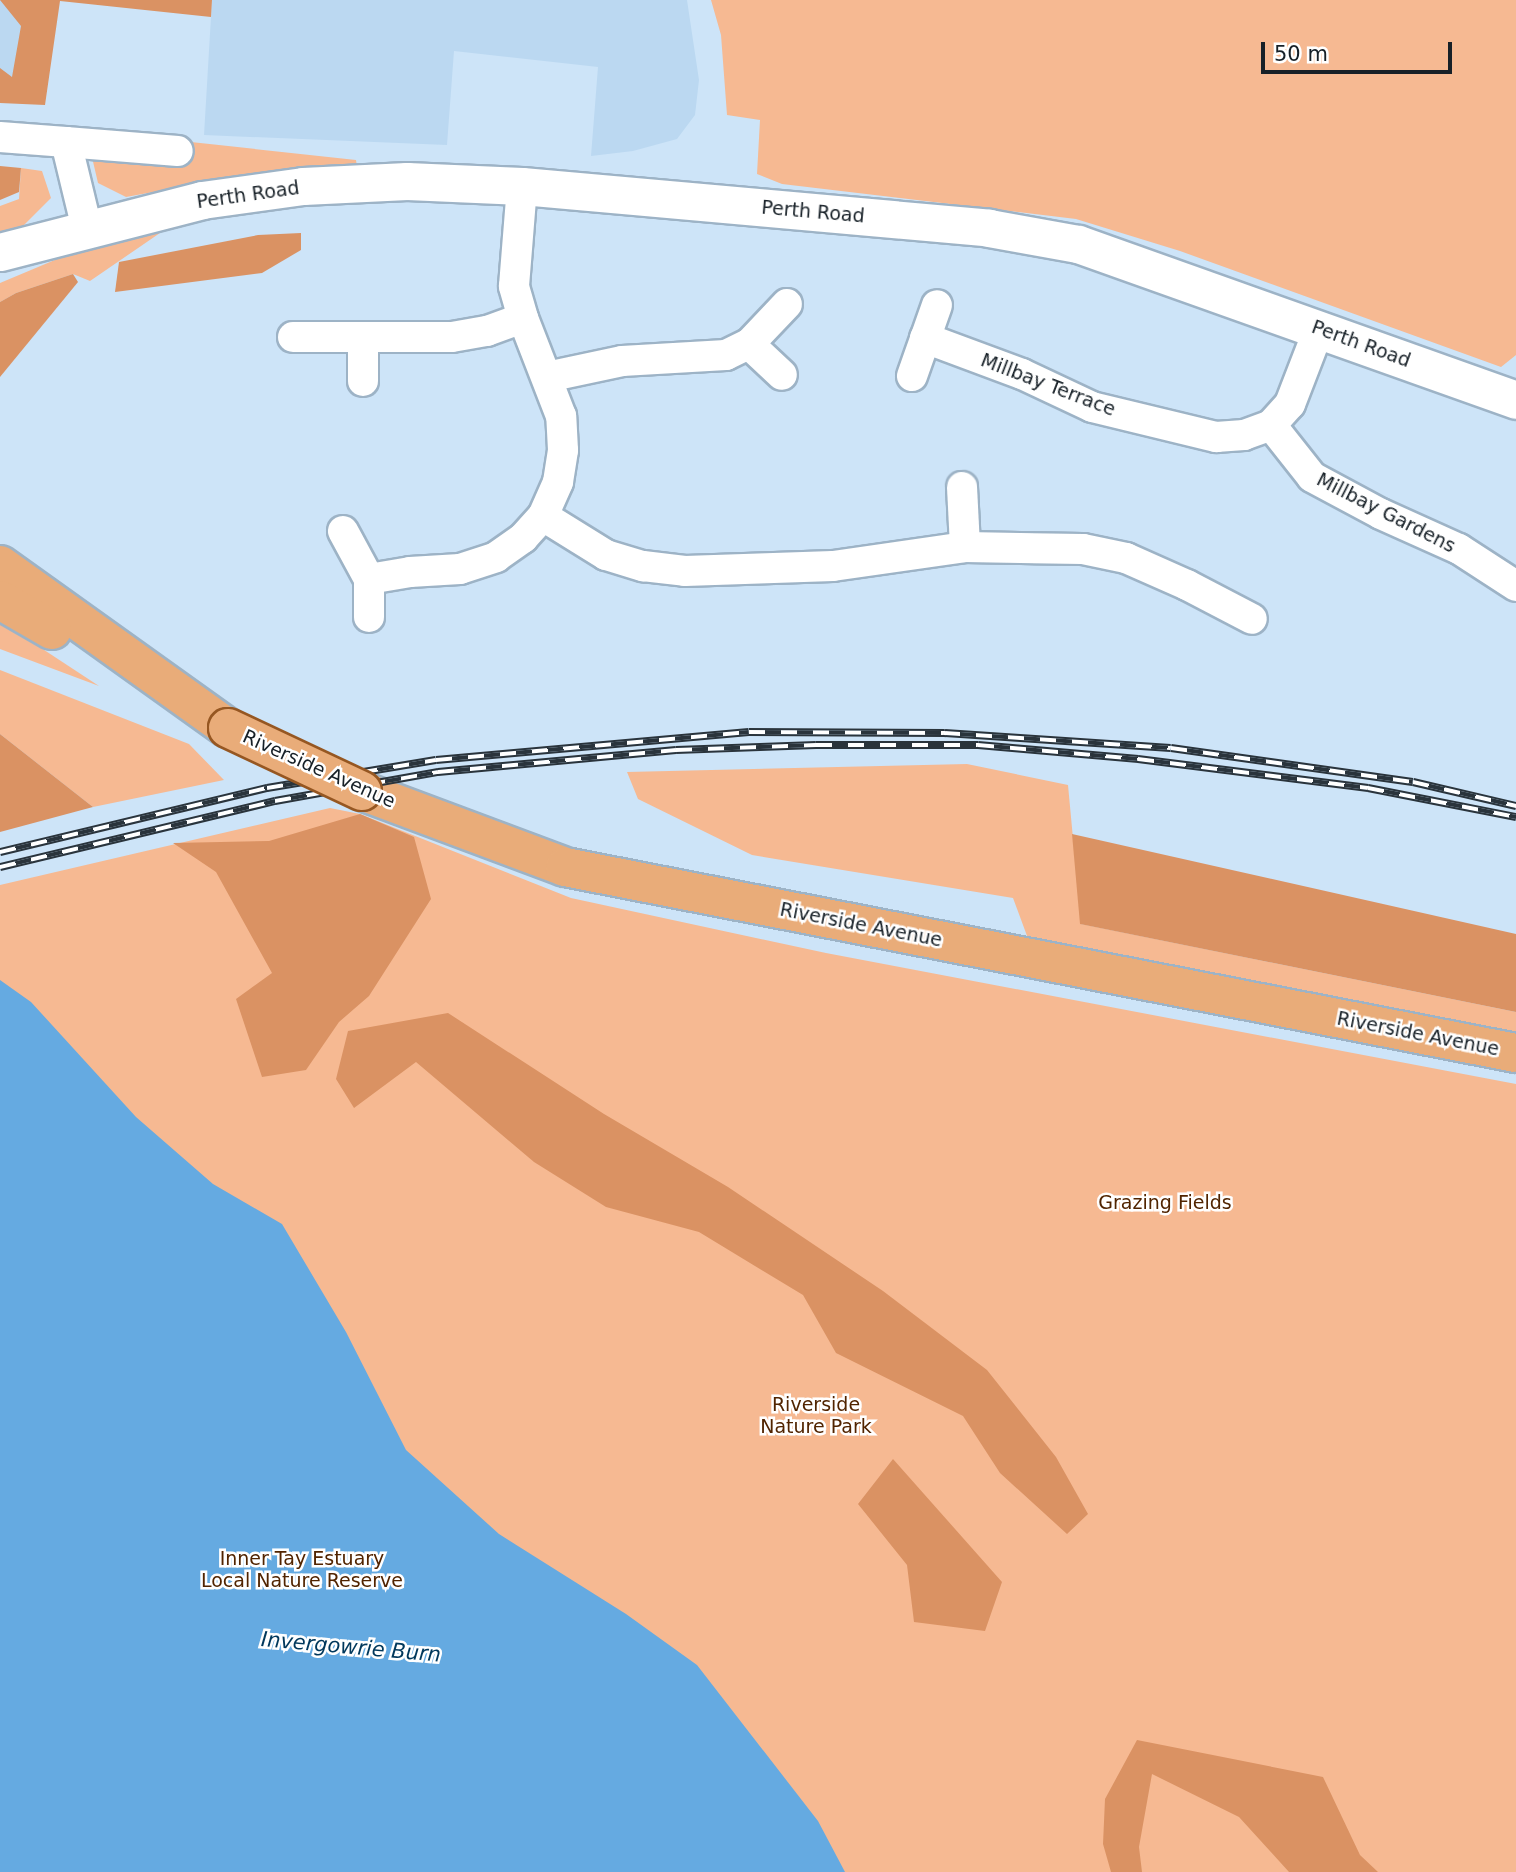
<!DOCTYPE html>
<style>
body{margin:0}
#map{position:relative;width:1516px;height:1872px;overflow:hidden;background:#cde4f8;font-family:"DejaVu Sans",sans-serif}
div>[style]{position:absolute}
.built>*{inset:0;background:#bbd8f1}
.green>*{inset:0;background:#f6b992}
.forest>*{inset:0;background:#da9263}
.water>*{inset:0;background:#65aae1}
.roads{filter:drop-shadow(2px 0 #9db3c6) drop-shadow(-2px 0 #9db3c6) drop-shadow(0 2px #9db3c6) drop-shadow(0 -2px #9db3c6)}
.minor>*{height:30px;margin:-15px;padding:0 15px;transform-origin:15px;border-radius:15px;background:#fff}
.tertiary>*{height:37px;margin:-18.5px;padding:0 18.5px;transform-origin:18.5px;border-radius:18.5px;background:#fff}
.primary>*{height:38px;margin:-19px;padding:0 19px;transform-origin:19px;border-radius:19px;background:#e9ac79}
.rail>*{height:8px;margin-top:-4px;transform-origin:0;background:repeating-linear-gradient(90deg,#fff 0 16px,#2a343c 0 32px);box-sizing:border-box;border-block:2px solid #2a343c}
.bridges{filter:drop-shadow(2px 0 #965722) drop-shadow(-2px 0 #965722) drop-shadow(0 2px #965722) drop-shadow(0 -2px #965722)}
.primary-bridge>*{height:38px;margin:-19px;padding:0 19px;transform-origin:19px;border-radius:19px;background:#e9ac79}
span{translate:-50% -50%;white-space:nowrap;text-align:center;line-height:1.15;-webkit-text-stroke:5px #fff;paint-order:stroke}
.street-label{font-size:19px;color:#172027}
.park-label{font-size:19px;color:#512400}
.water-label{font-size:21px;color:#00385c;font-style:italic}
.scale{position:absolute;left:1261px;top:42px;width:191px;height:32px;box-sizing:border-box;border:4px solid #172027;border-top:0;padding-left:9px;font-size:21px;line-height:24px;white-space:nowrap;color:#172027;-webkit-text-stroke:5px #fff;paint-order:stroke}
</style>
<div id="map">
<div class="built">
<div style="clip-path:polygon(0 0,29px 0,20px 104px,0 80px)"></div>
<div style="clip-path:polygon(212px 0,687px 0,699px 80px,695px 115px,677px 139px,633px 151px,591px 156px,598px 67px,454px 51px,447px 145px,204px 135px)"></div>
</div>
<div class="green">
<div style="clip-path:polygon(711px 0,1516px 0,1516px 355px,1501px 367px,1180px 251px,1076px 219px,782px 184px,757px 174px,760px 120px,727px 115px,721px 35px)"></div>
<div style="clip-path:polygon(163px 139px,356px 160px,357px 167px,235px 177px,126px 197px,98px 183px,91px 153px)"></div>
<div style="clip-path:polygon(21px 168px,42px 171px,51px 198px,23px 226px,0 233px,0 206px,19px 199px)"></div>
<div style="clip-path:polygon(176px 222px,90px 281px,73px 274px,16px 293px,0 302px,0 283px,100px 241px)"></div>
<div style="clip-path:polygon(0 621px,99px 686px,0 649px)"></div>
<div style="clip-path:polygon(0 670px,189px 744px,224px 780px,93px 807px,0 734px)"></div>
<div style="clip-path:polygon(967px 764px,1068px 785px,1081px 924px,1516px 1012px,1516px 1035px,1030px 944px,1013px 898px,752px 855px,638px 799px,627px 772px)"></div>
<div style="clip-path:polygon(330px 808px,360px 814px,571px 898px,826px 953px,1516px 1084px,1516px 1872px,0 1872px,0 885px)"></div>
</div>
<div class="forest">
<div style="clip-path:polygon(0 0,212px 0,211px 17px,60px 1px,45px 105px,0 103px,0 68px,12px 77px,21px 26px)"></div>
<div style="clip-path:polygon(0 166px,21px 168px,19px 192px,0 200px)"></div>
<div style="clip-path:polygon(301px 233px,301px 250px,262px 273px,115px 292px,119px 262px,258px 235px)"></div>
<div style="clip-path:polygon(73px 274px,78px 282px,0 377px,0 302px,16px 293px)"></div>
<div style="clip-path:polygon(0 734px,93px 807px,0 832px)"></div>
<div style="clip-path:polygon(360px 814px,414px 837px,431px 899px,369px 996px,339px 1022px,306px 1070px,262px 1077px,236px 999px,272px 973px,216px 872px,173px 843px,269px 841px)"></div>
<div style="clip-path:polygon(1072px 834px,1516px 934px,1516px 1012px,1080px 924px)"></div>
<div style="clip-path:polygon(448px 1013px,604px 1114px,728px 1187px,883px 1291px,987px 1370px,1056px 1457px,1088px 1514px,1067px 1534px,1000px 1473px,963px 1416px,836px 1353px,803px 1295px,699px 1232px,606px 1207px,534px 1162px,416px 1062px,354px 1108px,336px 1079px,348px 1031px)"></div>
<div style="clip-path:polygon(893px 1459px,1002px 1582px,985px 1631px,914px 1622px,907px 1565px,858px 1504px)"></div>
<div style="clip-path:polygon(1137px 1740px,1323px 1777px,1360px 1855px,1378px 1872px,1289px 1872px,1239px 1817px,1152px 1774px,1139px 1847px,1142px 1872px,1111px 1872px,1103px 1844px,1105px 1799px)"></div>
</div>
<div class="water">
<div style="clip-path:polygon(0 980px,31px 1002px,136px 1117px,213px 1184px,282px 1224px,346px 1332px,406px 1450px,499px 1534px,626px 1614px,697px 1665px,818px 1821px,845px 1872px,0 1872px)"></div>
</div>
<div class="roads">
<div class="minor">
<div style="left:0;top:137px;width:66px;rotate:4.3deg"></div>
<div style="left:66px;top:142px;width:89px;rotate:76.4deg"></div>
<div style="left:66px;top:142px;width:112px;rotate:4.6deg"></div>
<div style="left:293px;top:337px;width:159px"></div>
<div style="left:452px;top:337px;width:36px;rotate:-10deg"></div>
<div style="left:487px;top:331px;width:38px;rotate:-20deg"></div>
<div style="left:363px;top:338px;width:43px;rotate:90deg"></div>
<div style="left:925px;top:338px;width:103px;rotate:20.4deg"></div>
<div style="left:1022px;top:374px;width:77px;rotate:25.2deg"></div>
<div style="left:1092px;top:407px;width:128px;rotate:13.6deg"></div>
<div style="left:1216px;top:437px;width:28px;rotate:-4deg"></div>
<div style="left:1244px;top:435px;width:29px;rotate:-20deg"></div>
<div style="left:1271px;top:425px;width:28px;rotate:-48deg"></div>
<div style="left:1290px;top:404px;width:80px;rotate:-68.9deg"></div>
<div style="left:749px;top:344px;width:45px;rotate:43.2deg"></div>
<div style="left:912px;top:376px;width:75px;rotate:-70.6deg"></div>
<div style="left:547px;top:377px;width:77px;rotate:-12deg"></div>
<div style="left:622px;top:361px;width:104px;rotate:-3.3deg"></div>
<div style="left:726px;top:355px;width:25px;rotate:-26deg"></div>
<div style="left:749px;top:344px;width:55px;rotate:-46.5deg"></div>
<div style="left:1271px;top:425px;width:66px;rotate:51.7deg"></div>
<div style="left:1312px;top:477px;width:78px;rotate:28.2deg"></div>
<div style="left:1381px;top:514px;width:85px;rotate:24.2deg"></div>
<div style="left:1459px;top:549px;width:68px;rotate:33deg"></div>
<div style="left:962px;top:487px;width:60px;rotate:87.1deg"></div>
<div style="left:543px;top:516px;width:74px;rotate:31.8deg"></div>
<div style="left:606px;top:555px;width:39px;rotate:17deg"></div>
<div style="left:643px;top:566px;width:42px;rotate:6.8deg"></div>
<div style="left:685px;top:571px;width:148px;rotate:-1.9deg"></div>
<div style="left:833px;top:566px;width:133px;rotate:-8.2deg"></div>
<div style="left:965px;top:547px;width:118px;rotate:1deg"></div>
<div style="left:1083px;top:549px;width:44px;rotate:11.8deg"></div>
<div style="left:1126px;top:558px;width:67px;rotate:23.9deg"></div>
<div style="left:1187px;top:585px;width:73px;rotate:27.6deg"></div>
<div style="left:343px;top:531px;width:55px;rotate:61.6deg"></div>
<div style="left:369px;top:579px;width:38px;rotate:90deg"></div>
<div style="left:369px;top:579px;width:42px;rotate:-9.7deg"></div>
<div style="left:410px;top:572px;width:50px;rotate:-3.4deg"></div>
<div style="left:460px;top:569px;width:38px;rotate:-18deg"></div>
<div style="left:496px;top:557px;width:33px;rotate:-35deg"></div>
<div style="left:523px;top:538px;width:30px;rotate:-48deg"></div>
<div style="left:543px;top:516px;width:37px;rotate:-66deg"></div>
<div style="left:558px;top:482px;width:32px;rotate:-81deg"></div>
<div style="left:563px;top:450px;width:34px;rotate:-93deg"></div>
<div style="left:561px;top:416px;width:105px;rotate:-111.2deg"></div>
<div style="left:523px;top:318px;width:33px;rotate:-106deg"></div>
<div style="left:514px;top:286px;width:100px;rotate:-85.4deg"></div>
</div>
<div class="tertiary">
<div style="left:0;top:252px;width:209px;rotate:-14.4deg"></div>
<div style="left:202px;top:200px;width:102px;rotate:-7.9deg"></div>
<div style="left:303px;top:186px;width:104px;rotate:-2.8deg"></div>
<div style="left:407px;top:181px;width:115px;rotate:2.5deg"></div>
<div style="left:522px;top:186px;width:469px;rotate:5.1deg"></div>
<div style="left:989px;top:228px;width:90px;rotate:10.2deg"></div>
<div style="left:1078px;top:244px;width:465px;rotate:19.6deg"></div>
</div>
<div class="primary">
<div style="left:0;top:565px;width:280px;rotate:35.6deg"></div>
<div style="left:0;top:600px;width:60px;rotate:30deg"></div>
<div style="left:362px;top:791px;width:217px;rotate:20.5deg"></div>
<div style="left:565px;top:867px;width:969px;rotate:11.07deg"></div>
</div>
</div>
<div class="rail">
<div style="left:0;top:852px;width:275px;rotate:-13.5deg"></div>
<div style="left:267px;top:788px;width:171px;rotate:-9.4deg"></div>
<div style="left:436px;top:760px;width:314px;rotate:-5.1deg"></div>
<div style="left:749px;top:732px;width:195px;rotate:0.3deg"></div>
<div style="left:944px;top:733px;width:227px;rotate:3.8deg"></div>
<div style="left:1171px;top:748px;width:244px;rotate:8deg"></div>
<div style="left:1413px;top:782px;width:106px;rotate:13.1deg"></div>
<div style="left:0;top:867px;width:283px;rotate:-13.5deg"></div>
<div style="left:275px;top:801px;width:166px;rotate:-10.1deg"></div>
<div style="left:438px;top:772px;width:239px;rotate:-5.3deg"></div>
<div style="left:676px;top:750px;width:140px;rotate:-2deg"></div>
<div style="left:816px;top:745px;width:162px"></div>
<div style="left:978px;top:745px;width:161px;rotate:5deg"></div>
<div style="left:1138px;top:759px;width:232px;rotate:7.2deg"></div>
<div style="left:1368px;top:788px;width:151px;rotate:11.1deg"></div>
</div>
<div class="bridges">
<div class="primary-bridge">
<div style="left:228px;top:728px;width:148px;rotate:25.2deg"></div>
</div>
</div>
<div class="street-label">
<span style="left:248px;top:195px;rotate:-8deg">Perth Road</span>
<span style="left:813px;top:212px;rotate:5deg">Perth Road</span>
<span style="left:1361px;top:344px;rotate:20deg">Perth Road</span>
<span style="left:1048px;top:385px;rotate:21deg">Millbay Terrace</span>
<span style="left:1386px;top:513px;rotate:27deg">Millbay Gardens</span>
<span style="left:319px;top:769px;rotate:24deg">Riverside Avenue</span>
<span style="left:861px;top:925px;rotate:11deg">Riverside Avenue</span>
<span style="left:1418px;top:1034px;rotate:11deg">Riverside Avenue</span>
</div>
<div class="park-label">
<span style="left:1165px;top:1203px">Grazing Fields</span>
<span style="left:816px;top:1416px">Riverside<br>Nature Park</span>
<span style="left:302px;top:1570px">Inner Tay Estuary<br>Local Nature Reserve</span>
</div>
<div class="water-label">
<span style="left:351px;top:1647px;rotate:5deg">Invergowrie Burn</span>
</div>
<div class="scale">50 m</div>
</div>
